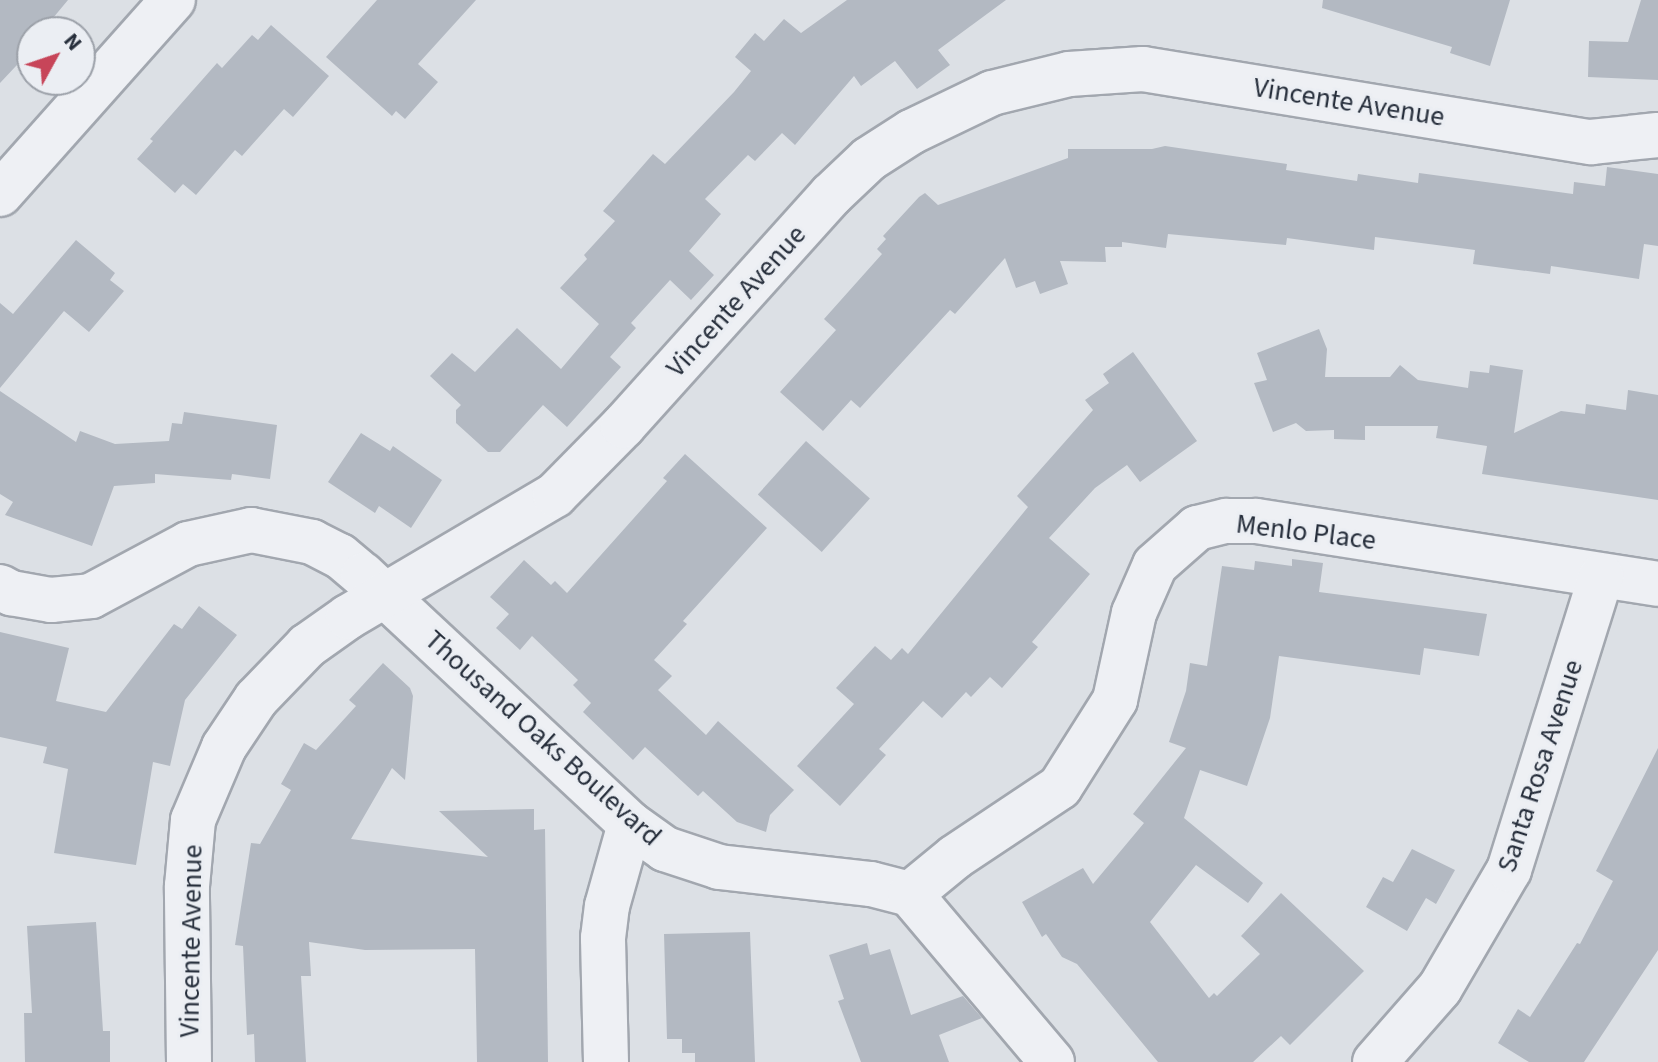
<!DOCTYPE html>
<style>
body{margin:0}
#map{position:relative;width:1658px;height:1062px;overflow:hidden;background:#dce0e5;font-family:"Source Sans 3",sans-serif}
div>[style]{position:absolute}
.building>*{inset:0;background:#b3b9c2;transform-origin:0 0}
.roads{filter:drop-shadow(2px 0 #a2a7af) drop-shadow(-2px 0 #a2a7af) drop-shadow(0 2px #a2a7af) drop-shadow(0 -2px #a2a7af)}
.minor>*{height:44px;margin:-22px;padding:0 22px;transform-origin:22px;border-radius:22px;background:#eef0f4}
span{translate:-50% -50%;white-space:nowrap;text-align:center;line-height:1.15;-webkit-text-stroke:6px #ebeef3;paint-order:stroke}
.street-label{font-size:28px;color:#262e3b}
.north{position:absolute;left:16px;top:16px;width:80px;height:80px;box-sizing:border-box;background:#ebeef3;border:2px solid #9ca1a9;border-radius:50%;rotate:50deg;font-size:22px;font-weight:700;line-height:32px;text-align:center;color:#262e3b}
.north::after{content:'';display:block;margin:auto;width:28px;height:36px;background:#c74559;clip-path:polygon(50% 0,100% 100%,50% 72%,0 100%)}
</style>
<div id="map">
<div class="building">
<div style="clip-path:polygon(0 0,68px 0,53px 18px,56px 21px,47px 32px,32px 32px,32px 49px,0 83px)"></div>
<div style="clip-path:polygon(377px 0,476px 0,418px 64px,438px 82px,405px 119px,396px 111px,392px 116px,326px 57px)"></div>
<div style="clip-path:polygon(847px 0,1006px 0,938px 50px,950px 65px,917px 89px,895px 61px,861px 86px,854px 76px,795px 145px,782px 133px,755px 161px,748px 155px,705px 199px,721px 214px,689px 251px,714px 275px,691px 300px,670px 280px,631px 323px,636px 328px,610px 357px,621px 367px,567px 427px,543px 405px,500px 452px,488px 452px,456px 423px,456px 410px,461px 405px,430px 376px,452px 353px,475px 372px,517px 328px,561px 369px,599px 324px,560px 288px,587px 259px,584px 255px,615px 221px,603px 211px,653px 154px,665px 164px,734px 92px,751px 71px,735px 57px,755px 33px,764px 41px,784px 19px,801px 33px)"></div>
<div style="clip-path:polygon(1323px 0,1510px 0,1490px 66px,1450px 53px,1452px 47px,1322px 8px)"></div>
<div style="clip-path:polygon(1641px 0,1658px 0,1658px 80px,1588px 77px,1589px 41px,1628px 42px)"></div>
<div style="clip-path:polygon(271px 25px,329px 76px,293px 117px,284px 109px,242px 156px,235px 150px,196px 195px,183px 184px,175px 193px,137px 159px,153px 141px,150px 139px,217px 63px,222px 68px,252px 35px,258px 40px)"></div>
<div style="clip-path:polygon(1165px 146px,1287px 164px,1286px 170px,1357px 181px,1358px 174px,1418px 183px,1419px 173px,1573px 194px,1574px 182px,1605px 186px,1607px 167px,1658px 174px,1658px 246px,1644px 244px,1639px 279px,1551px 266px,1550px 274px,1473px 264px,1475px 250px,1375px 237px,1374px 250px,1287px 238px,1286px 245px,1168px 234px,1166px 248px,1122px 242px,1122px 247px,1105px 247px,1106px 262px,1060px 261px,1068px 284px,1040px 294px,1035px 281px,1016px 288px,1005px 258px,955px 314px,950px 310px,860px 408px,851px 400px,823px 431px,780px 392px,836px 330px,824px 319px,882px 254px,877px 249px,886px 239px,883px 236px,919px 197px,925px 193px,938px 205px,1068px 158px,1068px 149px,1152px 149px)"></div>
<div style="clip-path:polygon(76px 240px,115px 273px,110px 280px,124px 291px,89px 332px,64px 311px,0 388px,0 303px,13px 314px)"></div>
<div style="clip-path:polygon(1319px 329px,1327px 349px,1325px 377px,1390px 377px,1400px 365px,1418px 380px,1468px 388px,1470px 371px,1489px 373px,1490px 365px,1523px 370px,1514px 433px,1561px 411px,1585px 414px,1586px 404px,1626px 410px,1628px 390px,1658px 395px,1658px 500px,1482px 474px,1487px 446px,1436px 438px,1438px 426px,1365px 426px,1365px 440px,1334px 439px,1334px 430px,1306px 431px,1296px 423px,1273px 432px,1254px 383px,1267px 380px,1257px 353px)"></div>
<div style="clip-path:polygon(1133px 352px,1197px 441px,1140px 482px,1127px 465px,1095px 488px,1049px 538px,1090px 574px,1032px 642px,1038px 647px,1002px 688px,990px 677px,971px 697px,966px 692px,942px 718px,923px 701px,879px 749px,886px 755px,840px 806px,797px 766px,854px 704px,836px 688px,875px 646px,891px 660px,902px 648px,908px 654px,1028px 507px,1017px 496px,1093px 410px,1085px 400px,1109px 383px,1103px 374px)"></div>
<div style="clip-path:polygon(0 391px,76px 442px,80px 431px,115px 444px,169px 441px,172px 423px,182px 424px,184px 412px,277px 425px,270px 479px,232px 474px,231px 480px,155px 474px,155px 483px,114px 486px,92px 546px,5px 515px,13px 502px,0 494px)"></div>
<div style="clip-path:polygon(361px 433px,390px 451px,393px 446px,442px 480px,411px 528px,379px 506px,375px 513px,328px 482px)"></div>
<div style="left:806px;top:441px;width:86px;height:72px;rotate:42deg"></div>
<div style="clip-path:polygon(685px 454px,767px 528px,683px 621px,687px 624px,654px 660px,672px 676px,658px 690px,706px 735px,718px 721px,794px 790px,770px 815px,766px 832px,737px 822px,703px 791px,698px 796px,645px 747px,633px 760px,583px 712px,591px 703px,573px 685px,578px 680px,532px 636px,520px 650px,496px 628px,509px 614px,490px 597px,524px 560px,551px 585px,555px 581px,567px 593px,667px 481px,663px 478px)"></div>
<div style="clip-path:polygon(1292px 559px,1323px 563px,1319px 592px,1487px 614px,1479px 656px,1424px 648px,1420px 675px,1279px 656px,1270px 718px,1247px 786px,1200px 770px,1184px 818px,1263px 883px,1248px 903px,1196px 865px,1150px 922px,1209px 998px,1214px 993px,1217px 996px,1260px 954px,1241px 936px,1281px 893px,1364px 971px,1290px 1045px,1281px 1036px,1253px 1062px,1158px 1062px,1077px 964px,1062px 957px,1046px 934px,1042px 937px,1022px 902px,1083px 868px,1093px 884px,1144px 823px,1133px 814px,1186px 748px,1169px 742px,1186px 691px,1190px 663px,1207px 666px,1222px 566px,1254px 570px,1255px 561px,1292px 566px)"></div>
<div style="clip-path:polygon(199px 606px,237px 635px,185px 700px,170px 766px,153px 762px,136px 865px,54px 853px,68px 769px,43px 763px,47px 747px,0 737px,0 632px,69px 648px,56px 701px,106px 712px,174px 624px,182px 629px)"></div>
<div style="clip-path:polygon(383px 663px,410px 688px,413px 696px,405px 780px,392px 768px,351px 839px,488px 857px,439px 811px,534px 809px,534px 830px,545px 829px,548px 1062px,477px 1062px,475px 949px,365px 950px,309px 942px,311px 976px,301px 976px,306px 1062px,255px 1062px,254px 1034px,247px 1035px,243px 946px,235px 945px,251px 843px,260px 844px,291px 790px,281px 784px,304px 743px,316px 750px,356px 706px,349px 700px)"></div>
<div style="clip-path:polygon(1658px 748px,1658px 950px,1584px 1062px,1529px 1062px,1498px 1043px,1518px 1009px,1530px 1017px,1577px 943px,1580px 944px,1613px 881px,1596px 871px)"></div>
<div style="clip-path:polygon(1412px 849px,1455px 870px,1436px 904px,1426px 898px,1407px 931px,1366px 907px,1383px 877px,1393px 882px)"></div>
<div style="clip-path:polygon(96px 922px,103px 1031px,110px 1031px,110px 1062px,25px 1062px,24px 1013px,32px 1013px,27px 926px)"></div>
<div style="clip-path:polygon(750px 932px,755px 1062px,695px 1062px,695px 1053px,682px 1053px,682px 1039px,667px 1039px,664px 934px)"></div>
<div style="clip-path:polygon(867px 943px,870px 955px,890px 949px,911px 1015px,963px 996px,982px 1018px,939px 1035px,949px 1062px,861px 1062px,838px 1001px,844px 999px,829px 955px)"></div>
</div>
<div class="roads">
<div class="minor">
<div style="left:0;top:194px;width:260px;rotate:-48.3deg"></div>
<div style="left:0;top:587px;width:13px;rotate:29deg"></div>
<div style="left:11px;top:593px;width:41px;rotate:9.9deg"></div>
<div style="left:51px;top:600px;width:40px;rotate:-5.7deg"></div>
<div style="left:91px;top:596px;width:110px;rotate:-28.2deg"></div>
<div style="left:188px;top:544px;width:65px;rotate:-12.5deg"></div>
<div style="left:251px;top:530px;width:62px;rotate:11.1deg"></div>
<div style="left:312px;top:542px;width:31px;rotate:27deg"></div>
<div style="left:340px;top:556px;width:30px;rotate:40deg"></div>
<div style="left:363px;top:575px;width:365px;rotate:43deg"></div>
<div style="left:630px;top:824px;width:43px;rotate:35.5deg"></div>
<div style="left:665px;top:849px;width:57px;rotate:18.4deg"></div>
<div style="left:719px;top:867px;width:153px;rotate:6.4deg"></div>
<div style="left:871px;top:884px;width:40px;rotate:14.4deg"></div>
<div style="left:910px;top:894px;width:220px;rotate:49.8deg"></div>
<div style="left:910px;top:894px;width:58px;rotate:-39.4deg"></div>
<div style="left:955px;top:857px;width:126px;rotate:-33.7deg"></div>
<div style="left:1060px;top:787px;width:103px;rotate:-57.7deg"></div>
<div style="left:1115px;top:700px;width:89px;rotate:-77.7deg"></div>
<div style="left:1134px;top:613px;width:52px;rotate:-66.4deg"></div>
<div style="left:1155px;top:565px;width:56px;rotate:-41.4deg"></div>
<div style="left:1197px;top:528px;width:30px;rotate:-14deg"></div>
<div style="left:1226px;top:521px;width:30px"></div>
<div style="left:1256px;top:521px;width:407px;rotate:8.9deg"></div>
<div style="left:189px;top:1062px;width:176px;rotate:-90.7deg"></div>
<div style="left:187px;top:886px;width:66px;rotate:-84.8deg"></div>
<div style="left:193px;top:820px;width:79px;rotate:-67deg"></div>
<div style="left:224px;top:747px;width:58px;rotate:-56.3deg"></div>
<div style="left:256px;top:699px;width:74px;rotate:-46.1deg"></div>
<div style="left:307px;top:646px;width:50px;rotate:-35.3deg"></div>
<div style="left:348px;top:617px;width:240px;rotate:-30.5deg"></div>
<div style="left:555px;top:495px;width:97px;rotate:-45.4deg"></div>
<div style="left:623px;top:426px;width:311px;rotate:-48deg"></div>
<div style="left:831px;top:195px;width:52px;rotate:-43.5deg"></div>
<div style="left:869px;top:159px;width:50px;rotate:-32.7deg"></div>
<div style="left:911px;top:132px;width:90px;rotate:-25.7deg"></div>
<div style="left:992px;top:93px;width:79px;rotate:-13.9deg"></div>
<div style="left:1069px;top:74px;width:74px;rotate:-3.9deg"></div>
<div style="left:1143px;top:69px;width:454px;rotate:9.3deg"></div>
<div style="left:1591px;top:142px;width:67px;rotate:-6deg"></div>
<div style="left:606px;top:1062px;width:124px;rotate:-91.4deg"></div>
<div style="left:603px;top:938px;width:32px;rotate:-83deg"></div>
<div style="left:607px;top:906px;width:85px;rotate:-74.3deg"></div>
<div style="left:1375px;top:1062px;width:98px;rotate:-48.7deg"></div>
<div style="left:1440px;top:988px;width:137px;rotate:-59.7deg"></div>
<div style="left:1509px;top:870px;width:308px;rotate:-72.6deg"></div>
</div>
</div>
<div class="street-label">
<span style="left:1349px;top:102px;rotate:9deg">Vincente Avenue</span>
<span style="left:736px;top:301px;rotate:-48deg">Vincente Avenue</span>
<span style="left:1306px;top:532px;rotate:7deg">Menlo Place</span>
<span style="left:543px;top:738px;rotate:42deg">Thousand Oaks Boulevard</span>
<span style="left:1540px;top:766px;rotate:-72deg">Santa Rosa Avenue</span>
<span style="left:191px;top:941px;rotate:-89deg">Vincente Avenue</span>
</div>
<div class="north">N</div>
</div>
